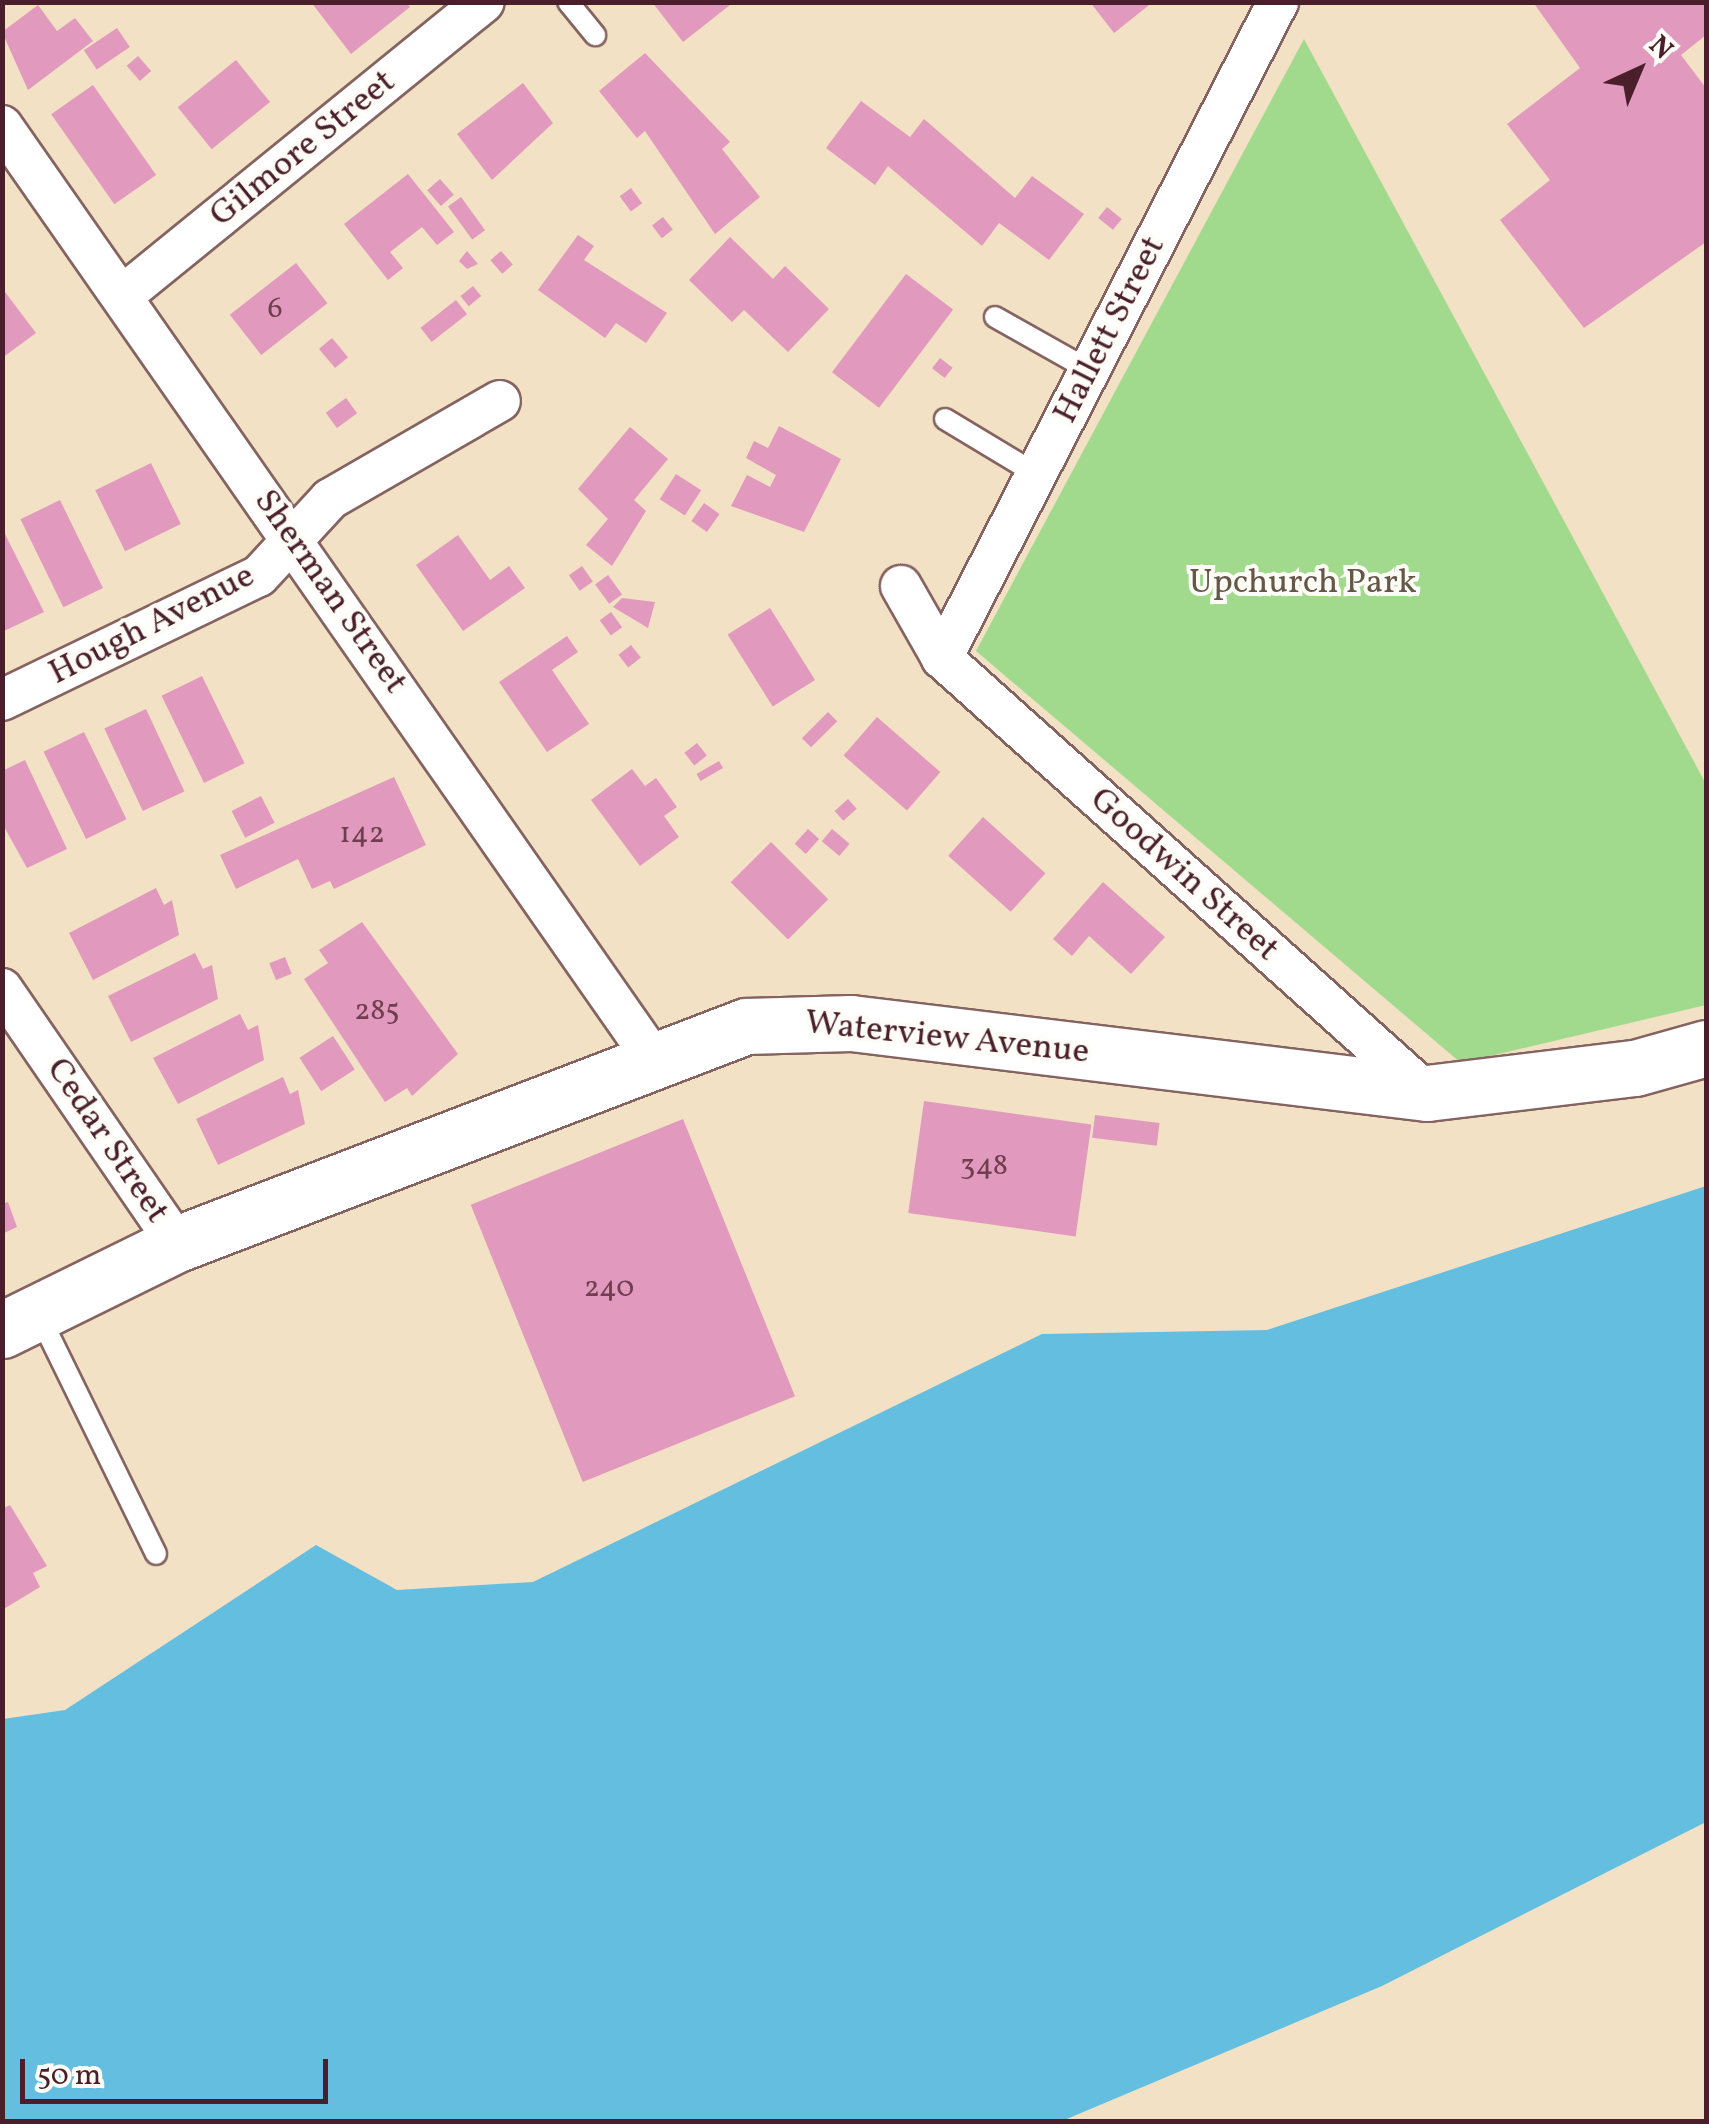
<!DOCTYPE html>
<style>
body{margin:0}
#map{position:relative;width:1709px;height:2124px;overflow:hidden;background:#f2e1c4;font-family:Vollkorn,serif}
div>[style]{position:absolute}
.green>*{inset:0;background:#a1da8d}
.water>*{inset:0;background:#63bee0}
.building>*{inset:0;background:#e19abd;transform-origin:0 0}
.roads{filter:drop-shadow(2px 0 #856361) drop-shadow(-2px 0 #856361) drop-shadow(0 2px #856361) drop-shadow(0 -2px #856361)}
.lane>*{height:20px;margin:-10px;padding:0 10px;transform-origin:10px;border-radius:10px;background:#fff}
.street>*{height:40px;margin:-20px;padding:0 20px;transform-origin:20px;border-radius:20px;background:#fff}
.secondary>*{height:55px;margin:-27.5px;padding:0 27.5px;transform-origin:27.5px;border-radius:27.5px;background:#fff}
span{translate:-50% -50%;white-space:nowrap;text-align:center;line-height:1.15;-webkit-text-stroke:8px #fdfcf7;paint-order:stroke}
.number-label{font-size:30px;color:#703e50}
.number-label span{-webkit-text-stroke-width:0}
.street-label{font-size:35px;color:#4a1f2b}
.park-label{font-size:35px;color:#645748}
.frame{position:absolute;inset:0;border:5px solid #4a1f2b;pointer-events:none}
.north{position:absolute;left:1589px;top:20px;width:100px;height:100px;-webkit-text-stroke:8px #fdfcf7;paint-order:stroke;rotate:44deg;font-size:28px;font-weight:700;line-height:40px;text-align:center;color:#4a1f2b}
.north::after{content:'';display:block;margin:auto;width:35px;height:45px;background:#4a1f2b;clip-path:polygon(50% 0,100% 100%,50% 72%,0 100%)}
.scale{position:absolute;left:20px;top:2059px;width:308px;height:45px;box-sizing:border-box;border:5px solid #4a1f2b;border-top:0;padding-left:12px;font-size:30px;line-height:35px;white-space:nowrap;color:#4a1f2b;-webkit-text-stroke:8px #fdfcf7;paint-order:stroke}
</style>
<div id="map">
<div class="green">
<div style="clip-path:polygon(1304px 39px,1706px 784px,1706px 1005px,1461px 1063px,976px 651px)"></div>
</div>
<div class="water">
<div style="clip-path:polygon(1706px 1186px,1706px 1822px,1382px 1986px,1062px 2121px,3px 2121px,3px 1719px,65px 1710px,316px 1545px,397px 1590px,533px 1582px,1042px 1334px,1267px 1330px)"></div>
</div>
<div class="building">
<div style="clip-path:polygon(311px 2px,406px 2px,410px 7px,351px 54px)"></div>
<div style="clip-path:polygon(652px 2px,728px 2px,730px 5px,683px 42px)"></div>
<div style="clip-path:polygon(1090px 2px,1153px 2px,1114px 33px)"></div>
<div style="clip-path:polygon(1533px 2px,1706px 2px,1706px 35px,1681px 55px,1706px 88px,1706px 242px,1584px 328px,1500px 220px,1550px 180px,1507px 124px,1580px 68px)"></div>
<div style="clip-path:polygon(38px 5px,57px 31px,75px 18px,93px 41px,28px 90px,2px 32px)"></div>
<div style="left:117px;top:28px;width:23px;height:40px;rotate:56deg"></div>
<div style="clip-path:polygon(645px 53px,730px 142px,722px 149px,760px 197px,715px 234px,645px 131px,637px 138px,599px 91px)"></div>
<div style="left:138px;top:56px;width:20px;height:15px;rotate:49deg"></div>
<div style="left:236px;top:60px;width:54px;height:75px;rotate:51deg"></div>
<div style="clip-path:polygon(523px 83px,553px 123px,492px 180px,457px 134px)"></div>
<div style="left:93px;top:85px;width:110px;height:51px;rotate:55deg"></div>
<div style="clip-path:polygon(861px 101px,910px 137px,924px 119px,1015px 198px,1032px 176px,1084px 214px,1049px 260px,999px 223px,982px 246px,888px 166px,875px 185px,826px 148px)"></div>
<div style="clip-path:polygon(408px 174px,454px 232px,437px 245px,422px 227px,390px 252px,403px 268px,388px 280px,344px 224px)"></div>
<div style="left:440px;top:179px;width:21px;height:17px;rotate:49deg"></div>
<div style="left:631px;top:188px;width:19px;height:14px;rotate:54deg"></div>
<div style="left:461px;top:197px;width:41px;height:16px;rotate:54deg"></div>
<div style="left:1107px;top:207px;width:19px;height:14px;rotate:39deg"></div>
<div style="left:663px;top:217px;width:16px;height:14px;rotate:52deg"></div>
<div style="clip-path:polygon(578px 235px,594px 246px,584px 260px,667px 313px,646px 343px,616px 323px,605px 338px,538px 290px)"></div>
<div style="clip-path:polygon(730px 237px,773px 279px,785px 266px,829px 309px,788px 352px,744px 310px,732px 322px,689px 280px)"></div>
<div style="clip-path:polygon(467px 251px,478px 264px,467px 269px,459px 261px)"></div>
<div style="left:501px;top:251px;width:18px;height:14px;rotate:49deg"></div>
<div style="left:296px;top:263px;width:51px;height:84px;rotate:52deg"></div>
<div style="left:906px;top:274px;width:59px;height:123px;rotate:37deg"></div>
<div style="left:473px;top:286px;width:13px;height:16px;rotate:51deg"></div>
<div style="clip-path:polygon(2px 288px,36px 333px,2px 358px)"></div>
<div style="left:456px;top:300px;width:18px;height:45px;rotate:52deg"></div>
<div style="left:332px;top:338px;width:25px;height:17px;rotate:50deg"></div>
<div style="left:940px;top:358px;width:16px;height:13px;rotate:38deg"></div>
<div style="left:346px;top:398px;width:19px;height:25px;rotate:54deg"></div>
<div style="clip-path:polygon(779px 426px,841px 459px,804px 532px,731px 506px,747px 475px,770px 487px,776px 475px,746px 458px,754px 441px,768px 448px)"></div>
<div style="clip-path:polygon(630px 427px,668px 459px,634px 500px,646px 511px,612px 566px,586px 545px,608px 519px,578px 489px)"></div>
<div style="left:151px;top:463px;width:68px;height:62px;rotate:64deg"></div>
<div style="left:676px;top:474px;width:30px;height:30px;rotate:33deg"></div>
<div style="left:60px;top:500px;width:98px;height:44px;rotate:64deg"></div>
<div style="left:704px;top:503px;width:19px;height:22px;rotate:35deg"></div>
<div style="clip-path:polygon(2px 528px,44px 612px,2px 632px)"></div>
<div style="clip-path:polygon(458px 535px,490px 580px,509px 566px,525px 588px,463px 631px,416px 565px)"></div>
<div style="left:582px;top:566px;width:19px;height:16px;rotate:55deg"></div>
<div style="left:608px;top:575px;width:24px;height:16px;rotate:54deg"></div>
<div style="clip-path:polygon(622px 598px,655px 602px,648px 628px,613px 607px)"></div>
<div style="left:770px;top:608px;width:85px;height:50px;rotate:58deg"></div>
<div style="left:611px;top:612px;width:19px;height:14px;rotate:54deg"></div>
<div style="clip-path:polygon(567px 636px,578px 652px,552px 670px,589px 724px,547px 752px,499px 682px)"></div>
<div style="left:631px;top:645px;width:16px;height:16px;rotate:52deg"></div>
<div style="left:202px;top:676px;width:97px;height:45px;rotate:64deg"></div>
<div style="left:146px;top:709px;width:91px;height:46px;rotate:65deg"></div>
<div style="left:828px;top:712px;width:13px;height:37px;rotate:45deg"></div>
<div style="left:877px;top:717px;width:84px;height:51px;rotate:41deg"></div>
<div style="left:84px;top:732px;width:97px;height:45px;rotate:64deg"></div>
<div style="left:697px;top:743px;width:16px;height:16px;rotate:52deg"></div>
<div style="clip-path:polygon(25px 760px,67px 849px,27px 868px,2px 823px,2px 771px)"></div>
<div style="left:719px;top:761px;width:8px;height:26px;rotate:60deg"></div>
<div style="clip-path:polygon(632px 769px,645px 786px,656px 778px,677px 807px,664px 816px,679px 837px,640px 866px,591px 800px)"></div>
<div style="clip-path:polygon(394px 777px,426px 845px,334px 889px,330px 881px,312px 889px,298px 859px,236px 889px,220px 855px)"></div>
<div style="left:261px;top:796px;width:30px;height:33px;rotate:63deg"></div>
<div style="left:848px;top:799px;width:13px;height:18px;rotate:48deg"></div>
<div style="left:983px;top:817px;width:84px;height:52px;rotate:42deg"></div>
<div style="left:808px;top:829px;width:15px;height:20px;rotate:42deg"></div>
<div style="left:832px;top:829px;width:23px;height:16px;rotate:40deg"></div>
<div style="left:771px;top:842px;width:81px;height:57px;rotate:45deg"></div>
<div style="clip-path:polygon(1103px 882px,1165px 937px,1131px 974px,1089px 936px,1072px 956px,1053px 939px)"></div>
<div style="clip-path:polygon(156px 888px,164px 905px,172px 900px,179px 935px,93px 980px,69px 933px)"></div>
<div style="clip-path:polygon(362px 922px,458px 1054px,412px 1096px,407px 1088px,385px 1102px,304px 979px,328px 963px,319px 950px)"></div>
<div style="clip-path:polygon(195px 953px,203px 969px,212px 965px,218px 999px,131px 1042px,108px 996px)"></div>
<div style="left:285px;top:957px;width:18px;height:17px;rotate:68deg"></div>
<div style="clip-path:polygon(240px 1014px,248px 1030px,258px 1025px,264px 1060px,178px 1104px,153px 1058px)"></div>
<div style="left:333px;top:1036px;width:40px;height:40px;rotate:57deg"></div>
<div style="clip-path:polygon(283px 1077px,290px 1094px,298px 1090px,305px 1124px,218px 1165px,196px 1119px)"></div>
<div style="left:924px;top:1101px;width:169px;height:113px;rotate:8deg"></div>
<div style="left:1095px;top:1115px;width:65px;height:23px;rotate:7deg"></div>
<div style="left:683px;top:1119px;width:299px;height:229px;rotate:68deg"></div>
<div style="clip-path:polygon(8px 1202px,17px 1227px,2px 1234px,2px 1204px)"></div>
<div style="clip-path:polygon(10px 1505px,47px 1566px,33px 1573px,40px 1587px,2px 1610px,2px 1509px)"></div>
</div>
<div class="roads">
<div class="lane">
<div style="left:568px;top:2px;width:43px;rotate:50.7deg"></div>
<div style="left:995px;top:317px;width:110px;rotate:29.4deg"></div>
<div style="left:945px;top:419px;width:106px;rotate:31.1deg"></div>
<div style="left:39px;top:1315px;width:266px;rotate:63.9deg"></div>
</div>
<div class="street">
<div style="left:2px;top:126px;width:1139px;rotate:55.08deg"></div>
<div style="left:122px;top:296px;width:466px;rotate:-39.1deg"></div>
<div style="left:901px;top:586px;width:83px;rotate:60.3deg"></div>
<div style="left:942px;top:658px;width:651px;rotate:41.89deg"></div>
<div style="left:942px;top:658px;width:737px;rotate:-62.88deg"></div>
<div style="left:2px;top:700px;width:285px;rotate:-25.8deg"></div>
<div style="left:259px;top:576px;width:105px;rotate:-47.3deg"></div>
<div style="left:330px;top:499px;width:196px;rotate:-30deg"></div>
<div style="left:2px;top:989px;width:309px;rotate:55.5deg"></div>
</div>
<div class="secondary">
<div style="left:2px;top:1330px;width:195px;rotate:-26.2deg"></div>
<div style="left:177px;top:1244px;width:609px;rotate:-20.96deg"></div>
<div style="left:746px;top:1026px;width:105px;rotate:-1.6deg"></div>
<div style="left:851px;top:1023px;width:580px;rotate:6.93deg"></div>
<div style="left:1427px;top:1093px;width:209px;rotate:-6.9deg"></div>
<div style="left:1635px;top:1068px;width:74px;rotate:-15.7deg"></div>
</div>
</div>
<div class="number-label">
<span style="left:275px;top:309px">6</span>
<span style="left:362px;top:834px">142</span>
<span style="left:377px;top:1011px">285</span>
<span style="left:984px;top:1166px">348</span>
<span style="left:609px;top:1288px">240</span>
</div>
<div class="street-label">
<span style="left:303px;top:149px;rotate:-39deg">Gilmore Street</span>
<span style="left:1110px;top:330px;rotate:-63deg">Hallett Street</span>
<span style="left:330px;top:592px;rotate:55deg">Sherman Street</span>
<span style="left:152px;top:625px;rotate:-27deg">Hough Avenue</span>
<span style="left:1184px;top:875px;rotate:42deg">Goodwin Street</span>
<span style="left:947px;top:1038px;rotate:6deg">Waterview Avenue</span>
<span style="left:107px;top:1141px;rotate:56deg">Cedar Street</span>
</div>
<div class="park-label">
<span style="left:1303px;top:583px">Upchurch Park</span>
</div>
<div class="frame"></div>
<div class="north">N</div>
<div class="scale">50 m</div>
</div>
